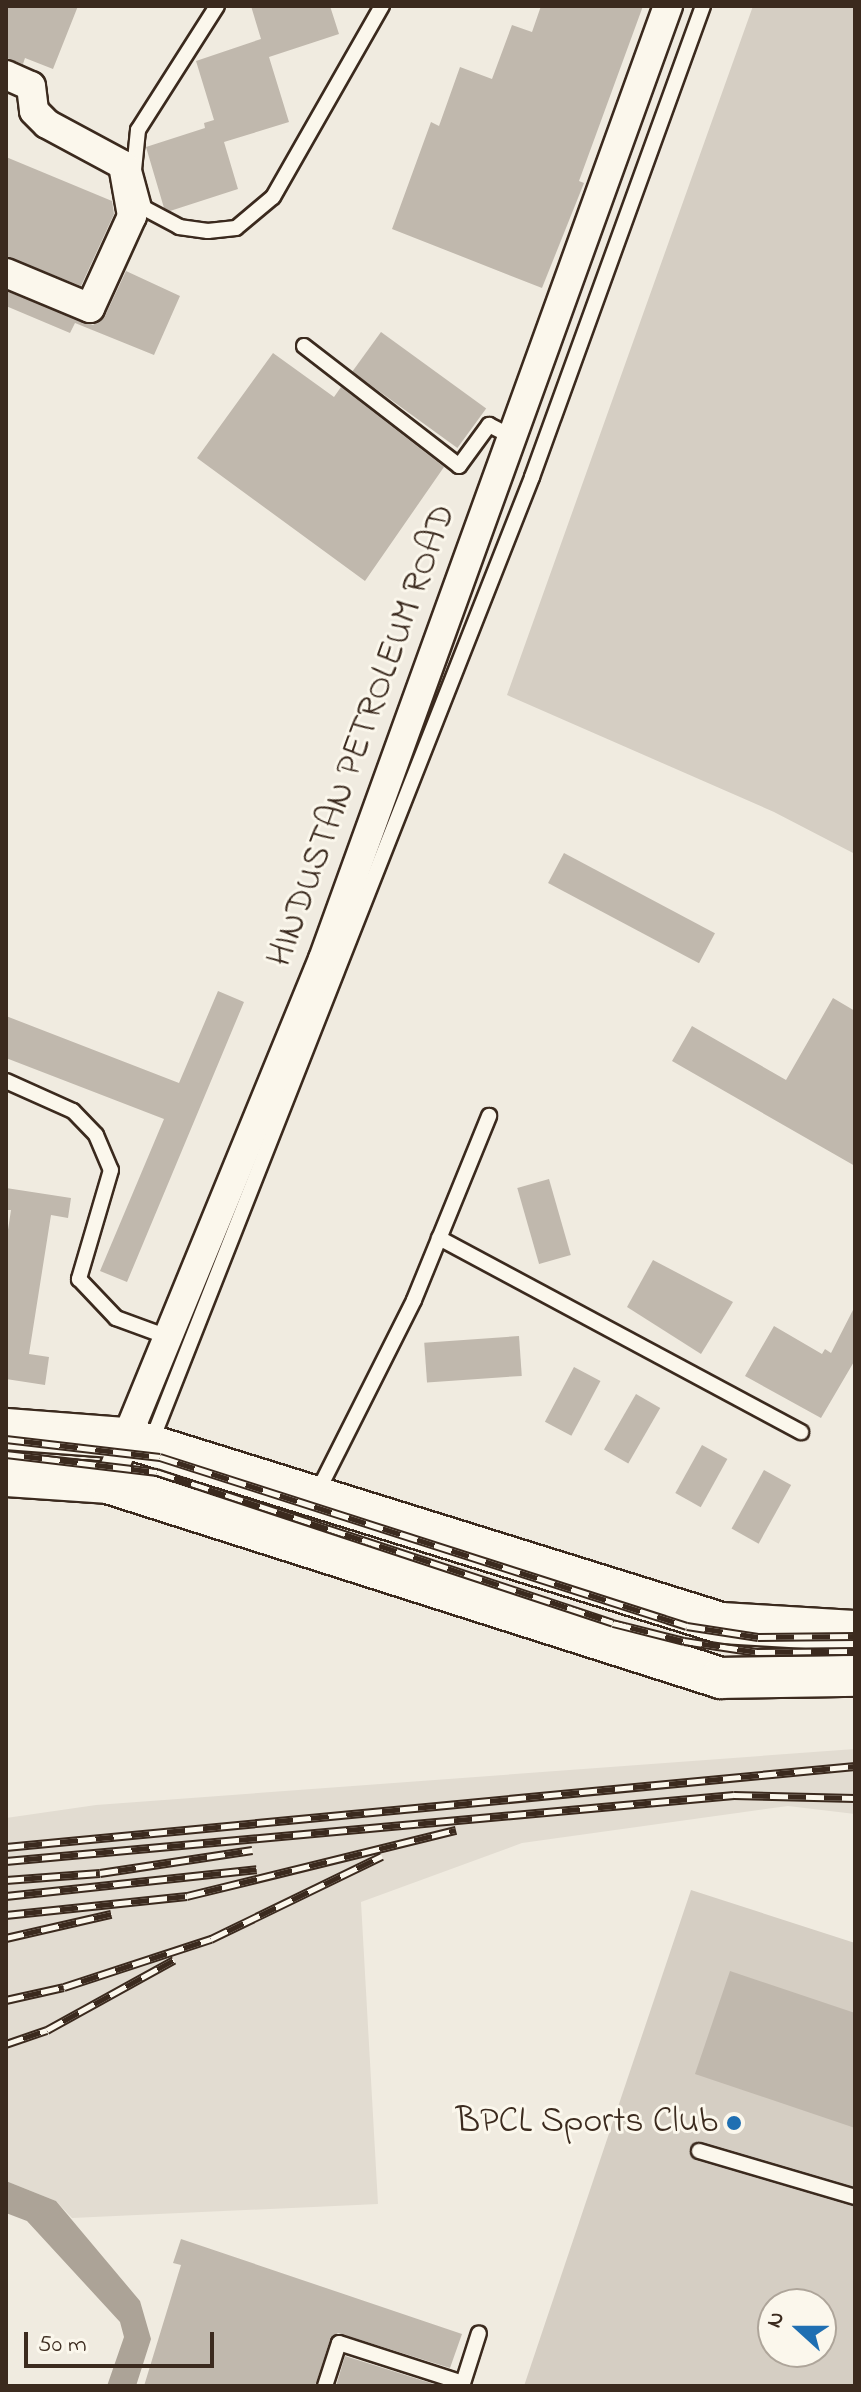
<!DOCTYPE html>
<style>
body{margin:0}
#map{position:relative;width:861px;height:2392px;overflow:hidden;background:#f0ebe0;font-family:"Indie Flower",sans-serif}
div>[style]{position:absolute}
.built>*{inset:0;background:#e2dcd1}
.green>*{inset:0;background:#d5cec3}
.water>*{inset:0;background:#aca397}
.building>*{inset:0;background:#c0b8ad;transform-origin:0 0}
.roads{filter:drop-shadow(2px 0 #3b2a1e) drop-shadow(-2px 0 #3b2a1e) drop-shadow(0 2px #3b2a1e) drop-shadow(0 -2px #3b2a1e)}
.service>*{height:14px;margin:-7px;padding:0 7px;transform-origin:7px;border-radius:7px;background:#fbf7ec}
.minor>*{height:28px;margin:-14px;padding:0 14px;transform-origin:14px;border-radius:14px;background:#fbf7ec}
.secondary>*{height:40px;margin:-20px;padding:0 20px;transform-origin:20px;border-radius:20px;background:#fbf7ec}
.rail>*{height:9px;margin-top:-4.5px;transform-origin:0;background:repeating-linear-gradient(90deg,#fbf7ec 0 18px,#3b2a1e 0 36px);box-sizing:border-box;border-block:2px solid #3b2a1e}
.dots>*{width:22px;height:22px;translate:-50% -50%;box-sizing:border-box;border:4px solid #fbf7ec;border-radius:50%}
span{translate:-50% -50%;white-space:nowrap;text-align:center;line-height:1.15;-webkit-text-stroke:6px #fbf7ec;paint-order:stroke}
.street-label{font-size:36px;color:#3b2a1e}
.poi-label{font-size:36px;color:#3b2a1e}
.right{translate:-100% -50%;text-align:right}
.frame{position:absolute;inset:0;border:8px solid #3b2a1e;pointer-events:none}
.north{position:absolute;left:757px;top:2288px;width:80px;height:80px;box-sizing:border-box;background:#fbf7ec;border:2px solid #aea59a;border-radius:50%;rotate:291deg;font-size:22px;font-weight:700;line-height:32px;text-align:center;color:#3b2a1e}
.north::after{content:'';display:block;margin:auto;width:28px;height:36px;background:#1f6fb2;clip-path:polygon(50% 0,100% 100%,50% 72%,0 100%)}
.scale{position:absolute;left:24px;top:2332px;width:190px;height:36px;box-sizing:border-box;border:4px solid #3b2a1e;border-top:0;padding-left:10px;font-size:24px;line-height:28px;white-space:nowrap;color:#3b2a1e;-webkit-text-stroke:6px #fbf7ec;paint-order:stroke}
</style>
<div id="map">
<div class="built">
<div style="clip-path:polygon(855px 1749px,855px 1814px,788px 1806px,522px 1843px,361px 1902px,378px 2204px,72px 2218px,56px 2201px,6px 2181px,6px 1818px,96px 1805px)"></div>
</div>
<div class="green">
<div style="clip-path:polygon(753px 6px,855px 6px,855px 854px,774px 812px,507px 695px)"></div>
<div style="clip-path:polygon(evenodd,691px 1890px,855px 1943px,855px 2386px,524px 2386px,691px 1890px,773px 2304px,821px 2304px,821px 2352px,773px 2352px,773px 2304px)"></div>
</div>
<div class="water">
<div style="clip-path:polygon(6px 2181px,56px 2201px,140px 2301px,151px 2339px,136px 2386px,107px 2386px,124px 2337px,120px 2322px,27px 2221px,6px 2213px)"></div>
</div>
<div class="building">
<div style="clip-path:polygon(6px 6px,78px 6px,53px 69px,25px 58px,23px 64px,6px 58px)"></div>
<div style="clip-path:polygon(251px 6px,330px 6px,339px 34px,269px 57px,289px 122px,224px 142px,238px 189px,170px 211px,164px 208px,146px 147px,205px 128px,204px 123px,214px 120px,196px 61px,261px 39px)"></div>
<div style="clip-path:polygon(541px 6px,643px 6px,579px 181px,584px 183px,542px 288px,392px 229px,431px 122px,439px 126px,460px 67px,492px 79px,512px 25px,532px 32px)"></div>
<div style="clip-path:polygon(6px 157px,112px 201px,114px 214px,81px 286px,6px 256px)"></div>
<div style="clip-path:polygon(126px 271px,180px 296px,154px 355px,75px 323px,70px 333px,6px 306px,6px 291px,93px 325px,105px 316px)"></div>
<div style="left:381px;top:332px;width:130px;height:49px;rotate:36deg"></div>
<div style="clip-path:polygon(273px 353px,334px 397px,341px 387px,444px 467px,365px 581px,197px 458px)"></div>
<div style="left:564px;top:853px;width:171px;height:34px;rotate:28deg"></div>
<div style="clip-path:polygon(218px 991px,244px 1002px,127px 1282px,100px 1271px,164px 1119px,6px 1058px,6px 1016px,179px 1083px)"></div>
<div style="clip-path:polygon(833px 998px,855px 1011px,855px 1166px,672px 1061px,692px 1026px,786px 1080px)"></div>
<div style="left:549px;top:1179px;width:79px;height:33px;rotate:74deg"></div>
<div style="clip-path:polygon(6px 1188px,71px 1198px,68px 1218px,51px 1215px,29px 1354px,49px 1357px,45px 1385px,6px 1379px,6px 1243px,11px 1210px,6px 1210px)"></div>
<div style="clip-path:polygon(653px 1260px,733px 1302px,701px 1354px,627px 1307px)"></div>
<div style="clip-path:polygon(855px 1306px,855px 1360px,821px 1418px,745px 1376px,774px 1326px,822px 1354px,825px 1349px,831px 1353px)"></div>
<div style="left:519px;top:1336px;width:40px;height:95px;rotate:86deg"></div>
<div style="left:574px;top:1367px;width:30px;height:62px;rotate:28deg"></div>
<div style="left:636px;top:1394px;width:28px;height:64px;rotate:30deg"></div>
<div style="left:702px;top:1445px;width:29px;height:55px;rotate:29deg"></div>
<div style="left:764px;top:1470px;width:31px;height:67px;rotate:29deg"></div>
<div style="clip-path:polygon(730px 1971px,855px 2013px,855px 2128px,695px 2074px)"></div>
<div style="clip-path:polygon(181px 2239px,462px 2334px,450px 2368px,338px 2333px,330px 2340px,315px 2386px,144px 2386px,181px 2265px,173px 2263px)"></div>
<div style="clip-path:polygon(345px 2356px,440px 2386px,336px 2386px)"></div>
</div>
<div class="roads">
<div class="service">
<div style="left:217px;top:6px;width:147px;rotate:122.5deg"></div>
<div style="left:138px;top:130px;width:40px;rotate:95.7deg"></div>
<div style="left:134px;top:170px;width:39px;rotate:75deg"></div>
<div style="left:144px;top:208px;width:40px;rotate:28deg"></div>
<div style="left:179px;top:227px;width:29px;rotate:8deg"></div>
<div style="left:208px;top:231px;width:28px;rotate:-6deg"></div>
<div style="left:236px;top:228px;width:48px;rotate:-40deg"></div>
<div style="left:273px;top:197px;width:220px;rotate:-60.3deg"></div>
<div style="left:304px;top:346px;width:196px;rotate:37.7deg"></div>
<div style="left:459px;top:466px;width:51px;rotate:-53.8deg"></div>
<div style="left:489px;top:425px;width:27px;rotate:27deg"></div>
<div style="left:6px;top:1081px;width:73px;rotate:24.1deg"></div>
<div style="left:73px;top:1111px;width:33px;rotate:46deg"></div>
<div style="left:96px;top:1135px;width:38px;rotate:67deg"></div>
<div style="left:111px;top:1170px;width:114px;rotate:106.4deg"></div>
<div style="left:79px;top:1279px;width:54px;rotate:46.5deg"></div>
<div style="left:116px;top:1318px;width:55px;rotate:20.1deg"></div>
<div style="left:439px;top:1238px;width:411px;rotate:28.2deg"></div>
<div style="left:150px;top:1445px;width:1041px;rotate:-68.46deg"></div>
<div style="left:532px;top:477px;width:501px;rotate:-70.05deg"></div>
<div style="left:317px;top:1493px;width:216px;rotate:-63.3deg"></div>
<div style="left:414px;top:1300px;width:199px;rotate:-67.8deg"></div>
<div style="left:699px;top:2151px;width:163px;rotate:16.4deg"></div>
<div style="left:325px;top:2386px;width:45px;rotate:-72deg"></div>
<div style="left:339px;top:2343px;width:130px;rotate:17.9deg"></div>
<div style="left:463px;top:2383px;width:52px;rotate:-72.3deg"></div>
</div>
<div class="minor">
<div style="left:6px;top:75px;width:27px;rotate:24deg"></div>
<div style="left:31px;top:86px;width:25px;rotate:83deg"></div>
<div style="left:34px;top:111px;width:18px;rotate:45deg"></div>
<div style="left:47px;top:124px;width:86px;rotate:28.3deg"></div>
<div style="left:123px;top:165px;width:52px;rotate:80deg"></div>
<div style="left:132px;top:216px;width:101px;rotate:114.5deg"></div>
<div style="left:90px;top:308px;width:91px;rotate:-157.4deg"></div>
<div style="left:108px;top:1483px;width:566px;rotate:-67.69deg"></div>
<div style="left:323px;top:959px;width:1014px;rotate:-70.1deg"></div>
</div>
<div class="secondary">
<div style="left:6px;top:1429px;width:121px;rotate:4.3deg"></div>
<div style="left:127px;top:1438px;width:622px;rotate:17.3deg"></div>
<div style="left:721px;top:1623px;width:134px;rotate:3.4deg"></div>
<div style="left:6px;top:1476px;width:102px;rotate:3.9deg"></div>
<div style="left:108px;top:1483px;width:643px;rotate:17.65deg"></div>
<div style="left:721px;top:1678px;width:134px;rotate:-0.9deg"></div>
</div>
</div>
<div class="rail">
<div style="left:6px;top:1439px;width:155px;rotate:6.7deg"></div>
<div style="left:160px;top:1457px;width:553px;rotate:17.78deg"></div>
<div style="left:687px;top:1626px;width:72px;rotate:8.8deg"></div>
<div style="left:758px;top:1637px;width:97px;rotate:-0.6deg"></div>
<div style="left:6px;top:1454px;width:152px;rotate:6.8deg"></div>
<div style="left:157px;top:1472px;width:480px;rotate:18.3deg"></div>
<div style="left:613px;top:1623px;width:73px;rotate:14.2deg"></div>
<div style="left:684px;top:1641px;width:74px;rotate:8.6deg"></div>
<div style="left:757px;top:1652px;width:98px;rotate:-0.6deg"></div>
<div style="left:6px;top:1847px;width:853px;rotate:-5.45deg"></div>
<div style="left:6px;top:1861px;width:731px;rotate:-5.18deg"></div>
<div style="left:734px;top:1795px;width:121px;rotate:1.4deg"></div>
<div style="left:6px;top:1880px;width:94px;rotate:-4.3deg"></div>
<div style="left:100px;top:1873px;width:154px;rotate:-8.6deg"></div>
<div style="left:6px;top:1896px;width:252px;rotate:-6.1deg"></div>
<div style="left:6px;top:1915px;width:182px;rotate:-6deg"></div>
<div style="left:187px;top:1896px;width:277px;rotate:-13.8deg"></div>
<div style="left:6px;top:1938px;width:108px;rotate:-12.9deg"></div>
<div style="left:6px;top:2000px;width:59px;rotate:-12.6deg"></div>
<div style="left:64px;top:1987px;width:155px;rotate:-18.1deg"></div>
<div style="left:211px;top:1939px;width:190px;rotate:-25.9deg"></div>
<div style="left:6px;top:2044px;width:43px;rotate:-18.9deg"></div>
<div style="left:47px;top:2030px;width:145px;rotate:-28.9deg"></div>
</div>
<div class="dots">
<div style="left:734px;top:2123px;background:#1f6fb2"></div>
</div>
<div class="street-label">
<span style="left:363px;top:736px;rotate:-70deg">HINDUSTAN PETROLEUM ROAD</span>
</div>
<div class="poi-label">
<span class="right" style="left:718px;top:2123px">BPCL Sports Club</span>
</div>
<div class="frame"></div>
<div class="north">N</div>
<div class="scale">50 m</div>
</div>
